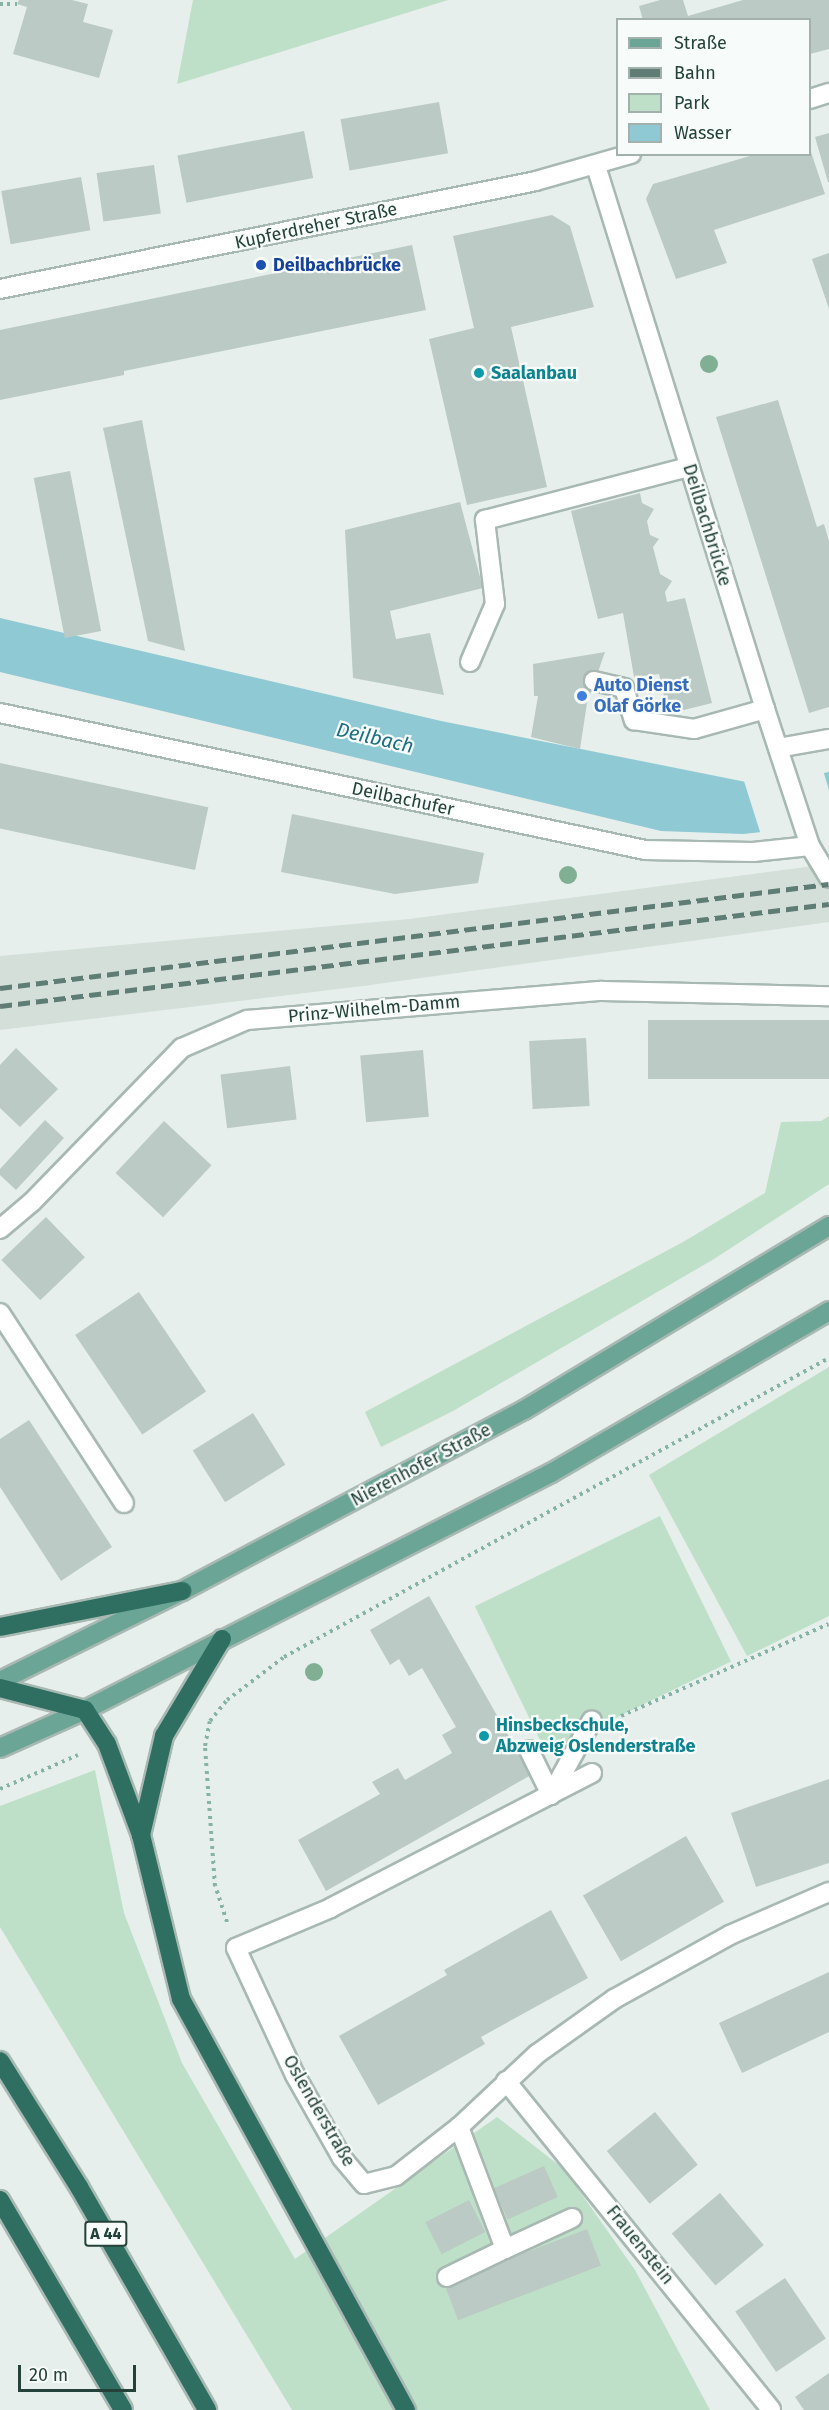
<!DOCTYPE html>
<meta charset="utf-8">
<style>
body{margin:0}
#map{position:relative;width:829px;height:2410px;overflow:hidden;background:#e6efeb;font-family:"Fira Sans",sans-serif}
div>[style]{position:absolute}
.built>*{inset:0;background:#d4dfda}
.green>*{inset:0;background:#bfe0c8;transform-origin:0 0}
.water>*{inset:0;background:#8ec9d4}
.pier>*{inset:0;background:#e6efeb}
.building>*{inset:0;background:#bbcac4;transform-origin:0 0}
.path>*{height:4px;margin-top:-2px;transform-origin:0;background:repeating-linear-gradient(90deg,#86b3a5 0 3px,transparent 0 7.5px)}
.roads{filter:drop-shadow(2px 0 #a8b8b2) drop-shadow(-2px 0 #a8b8b2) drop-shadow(0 2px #a8b8b2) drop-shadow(0 -2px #a8b8b2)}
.minor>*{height:18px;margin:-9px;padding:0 9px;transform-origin:9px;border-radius:9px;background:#fff}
.major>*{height:18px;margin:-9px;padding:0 9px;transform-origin:9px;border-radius:9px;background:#6aa596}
.highway>*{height:18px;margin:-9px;padding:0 9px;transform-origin:9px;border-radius:9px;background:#2f6f62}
.rail>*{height:4.5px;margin-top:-2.25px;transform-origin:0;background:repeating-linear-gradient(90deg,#5f7d75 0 12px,transparent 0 18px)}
.trees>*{width:18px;height:18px;margin:-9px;border-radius:50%;background:#80af93}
.dots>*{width:16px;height:16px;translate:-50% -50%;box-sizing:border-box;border:3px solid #f7fbf9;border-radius:50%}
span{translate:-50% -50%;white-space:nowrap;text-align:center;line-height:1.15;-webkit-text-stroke:4.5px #f7fbf9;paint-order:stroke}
.shield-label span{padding:2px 4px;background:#f7fbf9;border:2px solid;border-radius:4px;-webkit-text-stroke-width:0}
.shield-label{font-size:16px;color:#24423a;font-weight:700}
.street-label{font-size:18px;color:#24423a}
.transit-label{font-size:18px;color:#164399;font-weight:700}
.left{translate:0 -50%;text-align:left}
.culture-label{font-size:18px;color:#0d838f;font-weight:700}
.shop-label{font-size:18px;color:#366cbe;font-weight:700}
.water-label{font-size:20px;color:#1c6f80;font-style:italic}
.legend{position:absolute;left:616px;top:18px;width:195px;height:138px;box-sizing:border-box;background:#f7fbf9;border:2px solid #a3b1ad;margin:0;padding:8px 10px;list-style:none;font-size:18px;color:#24423a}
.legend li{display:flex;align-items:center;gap:12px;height:30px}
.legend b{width:30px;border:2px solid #a3b1ad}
.scale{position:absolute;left:18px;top:2365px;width:118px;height:27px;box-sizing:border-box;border:3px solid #24423a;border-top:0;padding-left:8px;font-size:18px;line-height:21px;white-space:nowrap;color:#24423a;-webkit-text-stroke:4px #f7fbf9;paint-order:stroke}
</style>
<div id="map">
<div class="built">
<div style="clip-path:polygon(829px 864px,829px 922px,363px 986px,0 1030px,0 956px,409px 919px)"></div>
</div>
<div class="green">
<div style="clip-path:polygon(193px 0,448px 0,177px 84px)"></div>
<div style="clip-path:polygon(829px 1116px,829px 1184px,714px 1259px,453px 1411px,381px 1447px,365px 1412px,683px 1242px,765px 1193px,781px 1122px,821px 1121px)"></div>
<div style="clip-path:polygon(829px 1367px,829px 1616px,747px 1656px,649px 1475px)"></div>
<div style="left:660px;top:1516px;width:162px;height:206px;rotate:64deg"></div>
<div style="clip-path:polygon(95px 1770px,124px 1913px,182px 2063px,295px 2259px,497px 2117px,564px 2169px,635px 2270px,710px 2410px,292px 2410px,0 1927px,0 1806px)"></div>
</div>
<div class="water">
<div style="clip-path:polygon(0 618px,441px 721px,761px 785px,829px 772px,829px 825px,743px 834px,661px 831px,0 672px)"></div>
</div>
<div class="pier">
<div style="clip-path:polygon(823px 770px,829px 790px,829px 828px,761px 835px,743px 778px,761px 781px)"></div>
</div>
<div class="building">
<div style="clip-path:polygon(19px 0,72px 0,88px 4px,83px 22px,113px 30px,99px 78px,13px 54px,27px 7px,17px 4px)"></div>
<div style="clip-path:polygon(660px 0,683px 0,688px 16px,743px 0,829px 0,829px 49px,810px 54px,810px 20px,643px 20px,639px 6px)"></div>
<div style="left:439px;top:102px;width:52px;height:100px;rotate:80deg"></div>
<div style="left:304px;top:131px;width:48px;height:129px;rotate:79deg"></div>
<div style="clip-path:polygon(829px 133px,829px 182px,828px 182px,815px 137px)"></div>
<div style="clip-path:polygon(810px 149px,825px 194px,714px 230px,727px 263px,676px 279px,646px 199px,653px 184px,757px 154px,810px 154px)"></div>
<div style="left:154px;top:165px;width:49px;height:58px;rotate:82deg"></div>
<div style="left:81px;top:177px;width:54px;height:81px;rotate:80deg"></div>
<div style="clip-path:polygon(552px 215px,570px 226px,594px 307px,511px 327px,547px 487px,467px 505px,429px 339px,474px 328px,453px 236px)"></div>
<div style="clip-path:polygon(412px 245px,426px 310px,124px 371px,124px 375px,0 400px,0 330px)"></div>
<div style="clip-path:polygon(829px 253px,829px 309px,812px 259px)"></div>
<div style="clip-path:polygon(778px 400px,817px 527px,824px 524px,829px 541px,829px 707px,809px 713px,716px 417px)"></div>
<div style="clip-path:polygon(142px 420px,185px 651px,148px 641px,103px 428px)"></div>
<div style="left:70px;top:471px;width:163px;height:37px;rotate:79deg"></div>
<div style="clip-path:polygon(640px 493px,642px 503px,654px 509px,647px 521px,650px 535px,659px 539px,653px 547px,660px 574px,672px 581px,665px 592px,667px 602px,685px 598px,712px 703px,668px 714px,659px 674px,634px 677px,623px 613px,598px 619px,571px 511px)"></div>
<div style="clip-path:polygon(460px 502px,483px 588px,390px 611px,396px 639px,430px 633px,444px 695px,353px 678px,345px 530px)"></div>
<div style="clip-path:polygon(605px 652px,587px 703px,580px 749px,531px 737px,538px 696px,534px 696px,533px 664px)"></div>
<div style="left:0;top:763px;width:213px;height:64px;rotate:12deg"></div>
<div style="clip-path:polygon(292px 814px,484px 853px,478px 883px,395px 894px,281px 872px)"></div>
<div style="left:829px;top:1020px;width:59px;height:181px;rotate:90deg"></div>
<div style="left:586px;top:1038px;width:68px;height:57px;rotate:87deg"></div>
<div style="clip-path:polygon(16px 1048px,58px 1089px,20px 1127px,0 1108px,0 1065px)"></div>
<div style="left:423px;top:1050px;width:67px;height:63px;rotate:85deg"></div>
<div style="left:290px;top:1066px;width:54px;height:70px;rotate:83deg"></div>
<div style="clip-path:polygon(45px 1120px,64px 1138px,16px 1190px,0 1175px,0 1169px)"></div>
<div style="left:164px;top:1121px;width:65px;height:71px;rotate:43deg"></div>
<div style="left:46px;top:1217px;width:56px;height:62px;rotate:46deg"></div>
<div style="left:139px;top:1292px;width:120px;height:77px;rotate:56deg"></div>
<div style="left:253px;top:1413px;width:61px;height:71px;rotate:58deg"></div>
<div style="clip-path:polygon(29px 1420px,112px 1547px,61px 1581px,0 1487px,0 1439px)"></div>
<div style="clip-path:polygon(429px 1596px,531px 1775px,326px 1891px,298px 1840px,380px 1794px,372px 1782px,398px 1768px,405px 1780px,452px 1753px,442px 1735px,456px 1727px,422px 1668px,409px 1676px,399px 1659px,390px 1665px,370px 1630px)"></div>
<div style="clip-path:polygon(829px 1779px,829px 1863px,756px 1887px,731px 1813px)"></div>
<div style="left:686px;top:1836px;width:76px;height:119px;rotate:60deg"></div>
<div style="clip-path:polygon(551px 1910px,588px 1978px,481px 2037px,485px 2044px,378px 2105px,339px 2036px,447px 1975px,444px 1970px)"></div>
<div style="clip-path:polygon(829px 1972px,829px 2032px,742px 2073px,719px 2023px)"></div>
<div style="left:655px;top:2112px;width:68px;height:62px;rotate:51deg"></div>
<div style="left:544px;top:2166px;width:34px;height:55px;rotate:66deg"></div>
<div style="left:720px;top:2193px;width:68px;height:63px;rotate:50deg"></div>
<div style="left:469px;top:2200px;width:36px;height:49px;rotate:63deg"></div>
<div style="left:587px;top:2229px;width:39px;height:153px;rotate:69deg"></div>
<div style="left:785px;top:2278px;width:73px;height:60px;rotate:56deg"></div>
<div style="clip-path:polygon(829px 2373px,829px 2410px,804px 2410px,795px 2397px)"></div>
</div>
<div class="path">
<div style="left:0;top:4px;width:17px"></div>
<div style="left:621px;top:1716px;width:227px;rotate:-23.9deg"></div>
<div style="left:0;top:1789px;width:85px;rotate:-23.6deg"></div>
<div style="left:227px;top:1922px;width:38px;rotate:-108deg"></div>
<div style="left:215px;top:1886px;width:140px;rotate:-94.1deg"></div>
<div style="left:205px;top:1746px;width:25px;rotate:-79deg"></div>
<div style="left:210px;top:1721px;width:27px;rotate:-51deg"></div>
<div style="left:227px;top:1700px;width:71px;rotate:-37deg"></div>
<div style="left:284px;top:1657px;width:622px;rotate:-28.75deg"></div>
</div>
<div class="roads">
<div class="minor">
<div style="left:810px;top:99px;width:20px;rotate:-18deg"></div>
<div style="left:596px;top:166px;width:569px;rotate:72.71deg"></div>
<div style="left:765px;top:709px;width:144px;rotate:71.8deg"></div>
<div style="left:810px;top:846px;width:37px;rotate:59deg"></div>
<div style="left:0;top:289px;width:547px;rotate:-11.39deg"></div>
<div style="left:536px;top:181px;width:99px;rotate:-15.9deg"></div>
<div style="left:470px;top:662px;width:63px;rotate:-66.7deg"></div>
<div style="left:495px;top:604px;width:85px;rotate:-96.8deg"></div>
<div style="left:485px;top:520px;width:211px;rotate:-14.6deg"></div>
<div style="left:594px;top:681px;width:31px;rotate:13deg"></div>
<div style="left:624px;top:688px;width:34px;rotate:73deg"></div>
<div style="left:634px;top:720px;width:61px;rotate:8.5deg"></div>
<div style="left:694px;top:729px;width:74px;rotate:-15.7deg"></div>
<div style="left:0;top:713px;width:659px;rotate:11.99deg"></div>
<div style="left:645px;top:850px;width:108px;rotate:1.1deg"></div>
<div style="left:753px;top:852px;width:57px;rotate:-6deg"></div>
<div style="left:778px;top:748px;width:52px;rotate:-10deg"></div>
<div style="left:0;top:1229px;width:42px;rotate:-40.2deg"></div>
<div style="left:32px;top:1202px;width:215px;rotate:-45.8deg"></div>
<div style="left:182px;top:1048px;width:71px;rotate:-23.3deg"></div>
<div style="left:247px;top:1020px;width:356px;rotate:-4.7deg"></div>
<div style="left:602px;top:991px;width:227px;rotate:1.3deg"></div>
<div style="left:0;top:1313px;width:227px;rotate:56.9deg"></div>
<div style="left:529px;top:1750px;width:50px;rotate:63.9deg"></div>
<div style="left:592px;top:1773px;width:294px;rotate:152.7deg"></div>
<div style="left:331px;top:1908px;width:103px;rotate:157.2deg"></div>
<div style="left:236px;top:1948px;width:140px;rotate:65.1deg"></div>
<div style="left:295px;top:2075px;width:95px;rotate:60.5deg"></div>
<div style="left:342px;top:2158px;width:34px;rotate:50deg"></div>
<div style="left:364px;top:2184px;width:33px;rotate:-14deg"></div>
<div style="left:396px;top:2176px;width:80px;rotate:-37.9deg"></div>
<div style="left:459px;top:2127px;width:107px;rotate:-43.1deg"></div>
<div style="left:537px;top:2054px;width:95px;rotate:-35.5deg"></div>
<div style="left:614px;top:1999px;width:132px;rotate:-28.9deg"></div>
<div style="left:730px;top:1935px;width:108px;rotate:-23.5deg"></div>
<div style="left:551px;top:1795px;width:85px;rotate:-61.3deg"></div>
<div style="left:506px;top:2081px;width:422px;rotate:51.1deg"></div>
<div style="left:459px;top:2127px;width:130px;rotate:69.3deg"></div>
<div style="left:505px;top:2249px;width:74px;rotate:-24.8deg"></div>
<div style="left:447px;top:2277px;width:64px;rotate:-25.8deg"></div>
</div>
<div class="major">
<div style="left:0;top:1681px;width:203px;rotate:-26.3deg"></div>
<div style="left:182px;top:1591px;width:387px;rotate:-27.9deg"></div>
<div style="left:524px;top:1410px;width:356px;rotate:-31.1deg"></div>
<div style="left:0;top:1748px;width:93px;rotate:-24.1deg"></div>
<div style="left:85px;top:1710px;width:523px;rotate:-26.96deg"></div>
<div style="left:551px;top:1473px;width:322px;rotate:-30.2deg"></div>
</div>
<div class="highway">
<div style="left:0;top:1627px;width:186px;rotate:-11.2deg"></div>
<div style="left:222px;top:1639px;width:113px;rotate:120.9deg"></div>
<div style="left:164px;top:1736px;width:102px;rotate:103.1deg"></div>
<div style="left:141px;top:1835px;width:169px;rotate:76.3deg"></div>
<div style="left:181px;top:1999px;width:469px;rotate:61.3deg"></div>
<div style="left:0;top:1688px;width:88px;rotate:14.5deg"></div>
<div style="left:85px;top:1710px;width:40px;rotate:57.1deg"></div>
<div style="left:107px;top:1744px;width:97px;rotate:69.5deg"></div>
<div style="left:0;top:2061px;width:149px;rotate:57.9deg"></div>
<div style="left:79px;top:2187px;width:257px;rotate:60.1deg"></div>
<div style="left:0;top:2200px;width:243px;rotate:59.6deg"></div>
</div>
</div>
<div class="rail">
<div style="left:0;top:988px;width:835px;rotate:-7.15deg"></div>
<div style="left:0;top:1006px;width:835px;rotate:-7.01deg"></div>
</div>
<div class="trees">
<div style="left:709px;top:364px"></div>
<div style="left:568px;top:875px"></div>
<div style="left:314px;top:1672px"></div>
</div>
<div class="dots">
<div style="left:261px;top:265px;background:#1a4fb4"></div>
<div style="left:479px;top:373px;background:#0f9aa8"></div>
<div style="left:582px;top:696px;background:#3f7fe0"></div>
<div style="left:484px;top:1736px;background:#0f9aa8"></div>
</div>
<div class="shield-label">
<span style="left:106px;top:2234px">A 44</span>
</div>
<div class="street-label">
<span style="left:316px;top:226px;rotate:-12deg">Kupferdreher Straße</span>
<span style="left:707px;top:525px;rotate:73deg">Deilbachbrücke</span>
<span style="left:403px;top:799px;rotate:12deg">Deilbachufer</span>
<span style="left:374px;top:1009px;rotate:-5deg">Prinz-Wilhelm-Damm</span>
<span style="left:421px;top:1465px;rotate:-28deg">Nierenhofer Straße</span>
<span style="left:319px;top:2111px;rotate:60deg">Oslenderstraße</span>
<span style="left:640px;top:2245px;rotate:51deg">Frauenstein</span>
</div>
<div class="transit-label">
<span class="left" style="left:273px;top:265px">Deilbachbrücke</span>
</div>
<div class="culture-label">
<span class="left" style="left:491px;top:373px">Saalanbau</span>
<span class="left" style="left:496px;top:1736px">Hinsbeckschule,<br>Abzweig Oslenderstraße</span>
</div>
<div class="shop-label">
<span class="left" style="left:594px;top:696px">Auto Dienst<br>Olaf Görke</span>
</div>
<div class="water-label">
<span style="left:375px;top:738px;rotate:13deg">Deilbach</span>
</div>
<ul class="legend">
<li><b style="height:8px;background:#6aa596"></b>Straße</li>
<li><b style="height:8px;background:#5f7d75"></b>Bahn</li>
<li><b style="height:16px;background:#bfe0c8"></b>Park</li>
<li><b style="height:16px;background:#8ec9d4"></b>Wasser</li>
</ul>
<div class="scale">20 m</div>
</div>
